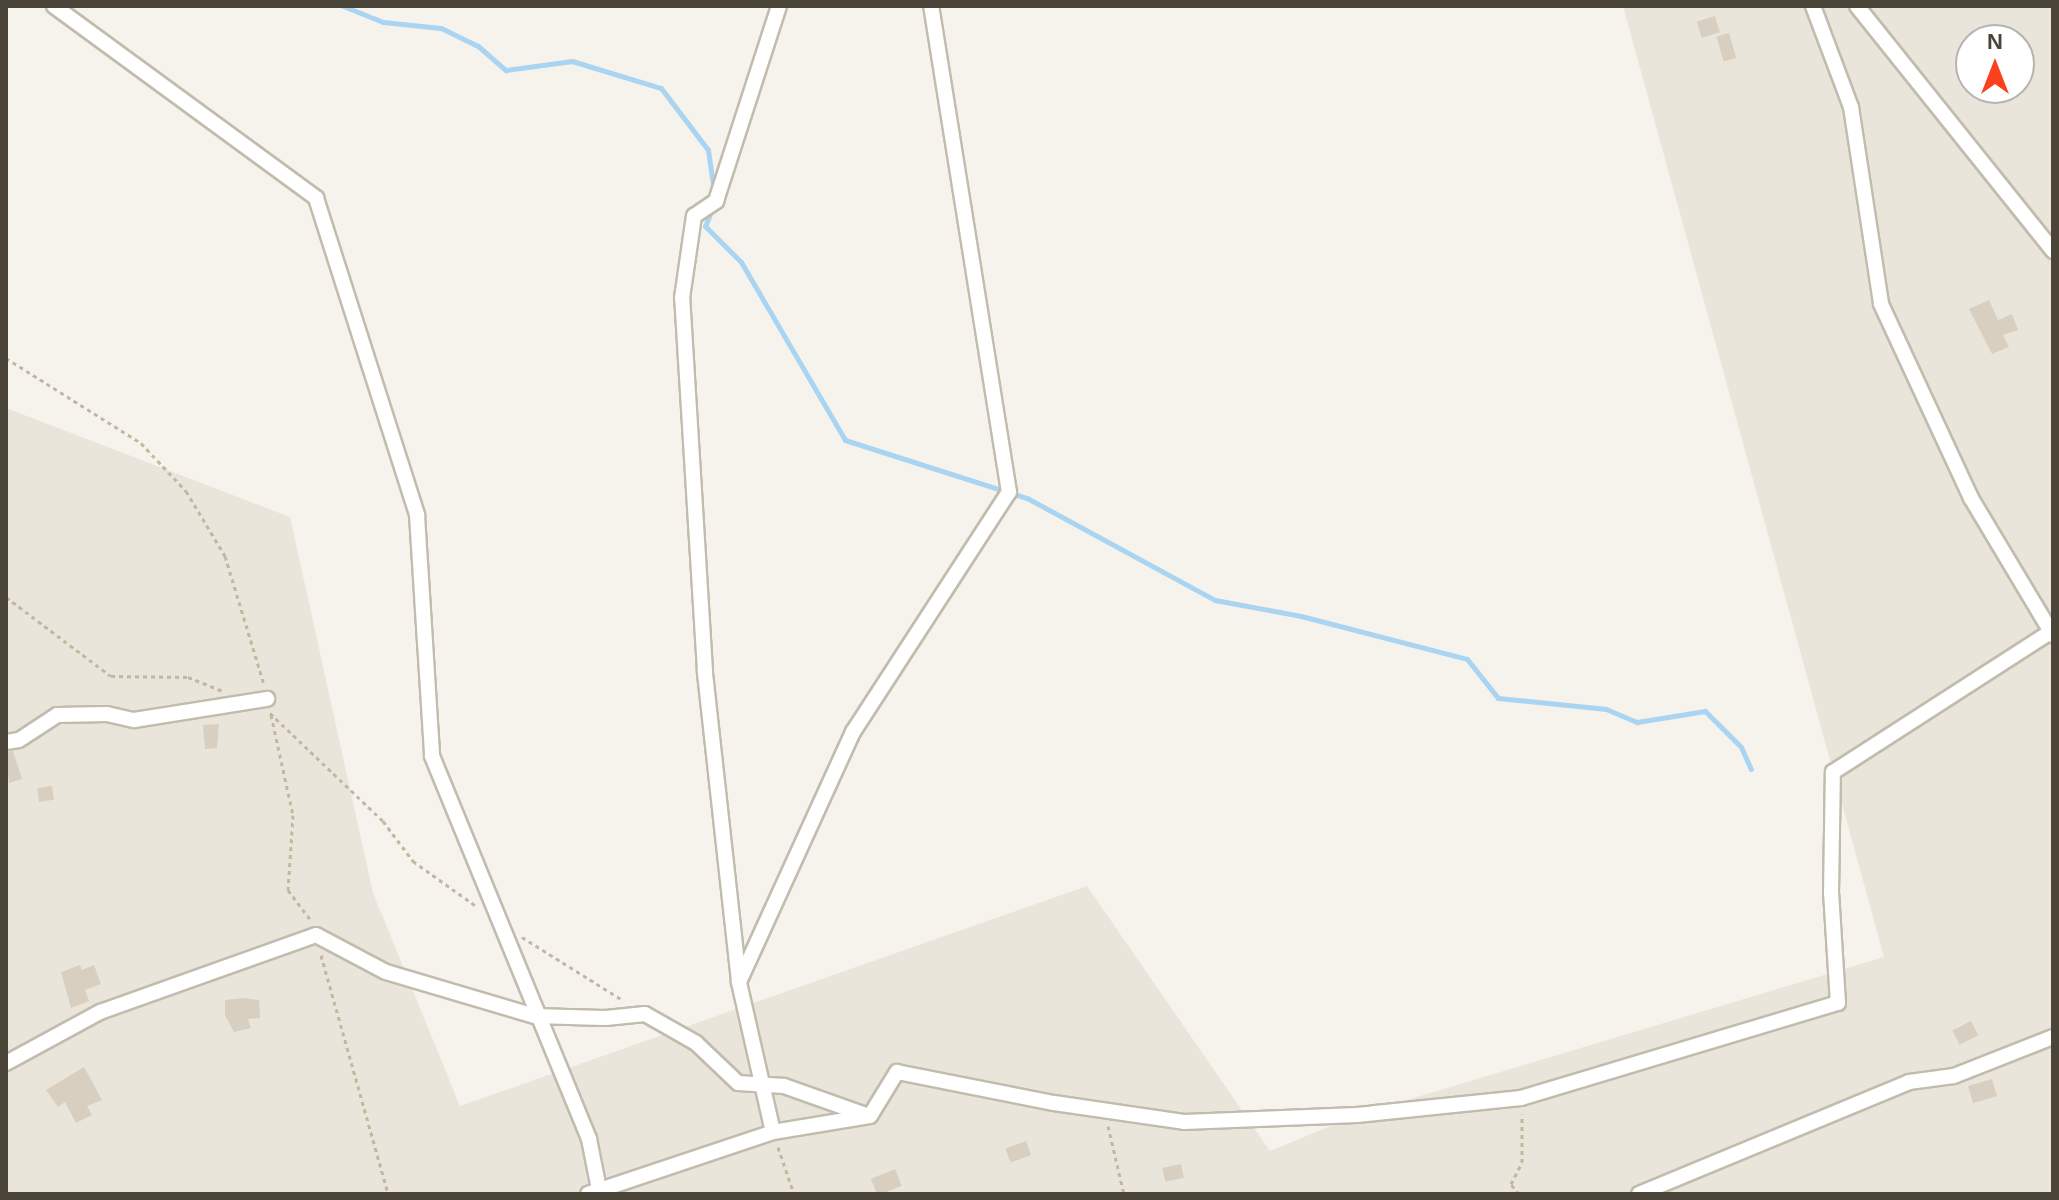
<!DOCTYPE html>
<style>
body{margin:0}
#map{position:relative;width:2059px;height:1200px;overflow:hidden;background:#f6f3ec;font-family:Helvetica,sans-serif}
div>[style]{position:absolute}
.residential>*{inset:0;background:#eae5da}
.stream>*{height:5px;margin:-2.5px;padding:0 2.5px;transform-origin:2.5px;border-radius:2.5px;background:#a9d4f2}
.building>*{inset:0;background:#d8cfc1;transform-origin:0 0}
.path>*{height:3px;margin-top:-1.5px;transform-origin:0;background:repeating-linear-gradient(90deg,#c4b79f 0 4px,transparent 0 8px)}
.roads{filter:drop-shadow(2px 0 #c2bbae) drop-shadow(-2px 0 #c2bbae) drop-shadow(0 2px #c2bbae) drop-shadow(0 -2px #c2bbae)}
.minor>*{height:14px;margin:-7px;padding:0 7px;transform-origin:7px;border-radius:7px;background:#fff}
span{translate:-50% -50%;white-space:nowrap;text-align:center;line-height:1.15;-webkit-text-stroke:6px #fff;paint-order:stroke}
.frame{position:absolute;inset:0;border:8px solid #4b4439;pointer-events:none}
.north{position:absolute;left:1955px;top:24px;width:80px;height:80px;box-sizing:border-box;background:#fff;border:2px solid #b7b4b0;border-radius:50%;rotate:0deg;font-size:22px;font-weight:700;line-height:32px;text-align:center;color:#4b4439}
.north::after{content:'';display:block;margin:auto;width:28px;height:36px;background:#fc3f1d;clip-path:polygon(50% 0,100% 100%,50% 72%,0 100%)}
</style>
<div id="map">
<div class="residential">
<div style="clip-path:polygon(evenodd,1623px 6px,2053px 6px,2053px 1194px,6px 1194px,6px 408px,290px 517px,373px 893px,460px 1106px,1087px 886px,1270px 1151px,1357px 1115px,1884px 957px,1623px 6px,1971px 40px,2019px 40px,2019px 88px,1971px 88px,1971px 40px)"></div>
</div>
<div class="stream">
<div style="left:343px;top:6px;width:43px;rotate:21.8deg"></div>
<div style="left:383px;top:22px;width:58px;rotate:5.9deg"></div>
<div style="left:441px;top:28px;width:41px;rotate:25.9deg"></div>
<div style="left:478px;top:46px;width:37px;rotate:41deg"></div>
<div style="left:506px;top:70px;width:67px;rotate:-7.8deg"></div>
<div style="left:572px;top:61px;width:93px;rotate:16.9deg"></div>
<div style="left:661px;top:88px;width:78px;rotate:52.8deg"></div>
<div style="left:708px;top:150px;width:41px;rotate:81.7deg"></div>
<div style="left:712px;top:209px;width:18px;rotate:112deg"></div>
<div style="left:705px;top:226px;width:51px;rotate:45deg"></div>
<div style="left:741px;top:262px;width:206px;rotate:59.7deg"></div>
<div style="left:845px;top:440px;width:191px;rotate:17.7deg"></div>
<div style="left:1027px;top:498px;width:214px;rotate:28.5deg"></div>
<div style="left:1215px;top:600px;width:87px;rotate:10.5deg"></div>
<div style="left:1301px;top:616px;width:171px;rotate:14.5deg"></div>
<div style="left:1467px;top:659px;width:50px;rotate:51.5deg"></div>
<div style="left:1498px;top:698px;width:109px;rotate:5.8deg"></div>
<div style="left:1606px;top:709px;width:34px;rotate:23deg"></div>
<div style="left:1637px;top:722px;width:69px;rotate:-9.2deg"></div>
<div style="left:1705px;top:711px;width:51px;rotate:45deg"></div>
<div style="left:1741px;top:747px;width:24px;rotate:66deg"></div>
</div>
<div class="building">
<div style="left:1715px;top:16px;width:17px;height:19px;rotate:73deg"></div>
<div style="left:1729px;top:33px;width:26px;height:13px;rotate:74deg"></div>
<div style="clip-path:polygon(1989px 300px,1998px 320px,2012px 314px,2018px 330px,2003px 335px,2009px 347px,1992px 354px,1969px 309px)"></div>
<div style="clip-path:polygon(219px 724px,217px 748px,205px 749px,203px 725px)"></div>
<div style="clip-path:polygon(13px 751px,22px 779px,9px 783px,6px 752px)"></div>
<div style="left:52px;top:786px;width:14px;height:15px;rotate:82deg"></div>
<div style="clip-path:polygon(80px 965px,82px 970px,94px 965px,101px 984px,85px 990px,89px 1001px,71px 1008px,61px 972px)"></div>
<div style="clip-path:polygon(243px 998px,259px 1000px,260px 1018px,248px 1019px,251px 1028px,234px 1032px,225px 1015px,225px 1000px)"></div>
<div style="left:1971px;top:1021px;width:16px;height:21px;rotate:63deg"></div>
<div style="clip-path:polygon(84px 1067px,102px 1100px,87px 1106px,92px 1115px,76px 1123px,65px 1102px,58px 1107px,46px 1090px)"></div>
<div style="left:1992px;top:1079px;width:18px;height:25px;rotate:74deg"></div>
<div style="left:1026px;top:1141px;width:15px;height:22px;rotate:70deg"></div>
<div style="left:1181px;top:1164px;width:14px;height:19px;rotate:78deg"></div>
<div style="left:895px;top:1169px;width:18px;height:26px;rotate:68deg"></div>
</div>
<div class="path">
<div style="left:6px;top:358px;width:160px;rotate:32.2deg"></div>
<div style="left:141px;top:443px;width:66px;rotate:46.8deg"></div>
<div style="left:186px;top:491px;width:76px;rotate:59deg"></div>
<div style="left:225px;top:556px;width:134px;rotate:73.1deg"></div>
<div style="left:6px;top:597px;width:131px;rotate:37deg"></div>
<div style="left:111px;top:676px;width:77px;rotate:0.7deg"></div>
<div style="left:188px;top:677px;width:38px;rotate:22deg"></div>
<div style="left:270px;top:713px;width:156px;rotate:43.7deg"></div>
<div style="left:383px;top:821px;width:50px;rotate:53.1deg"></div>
<div style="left:413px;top:861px;width:77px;rotate:35.5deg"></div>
<div style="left:271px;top:715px;width:102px;rotate:77.6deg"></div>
<div style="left:293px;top:815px;width:75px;rotate:93.8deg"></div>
<div style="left:288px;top:890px;width:39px;rotate:53deg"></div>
<div style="left:522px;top:937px;width:120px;rotate:32.1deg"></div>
<div style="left:321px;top:955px;width:248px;rotate:74.3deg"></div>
<div style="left:1108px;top:1126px;width:70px;rotate:76.8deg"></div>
<div style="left:778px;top:1147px;width:50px;rotate:71.2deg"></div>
<div style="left:1519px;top:1194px;width:13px;rotate:-129deg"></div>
<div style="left:1511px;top:1184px;width:25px;rotate:-63deg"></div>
<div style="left:1522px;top:1162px;width:48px;rotate:-90deg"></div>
</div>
<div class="roads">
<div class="minor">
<div style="left:54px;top:6px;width:325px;rotate:36.2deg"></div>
<div style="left:316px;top:198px;width:333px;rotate:72.3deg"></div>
<div style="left:417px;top:515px;width:241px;rotate:86.4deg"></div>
<div style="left:432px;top:756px;width:414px;rotate:67.7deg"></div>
<div style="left:589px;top:1139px;width:56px;rotate:78.7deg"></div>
<div style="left:1813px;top:6px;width:108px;rotate:69.4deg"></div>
<div style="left:1851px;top:107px;width:199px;rotate:81.3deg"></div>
<div style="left:1881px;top:304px;width:214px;rotate:65.1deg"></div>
<div style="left:1971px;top:498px;width:160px;rotate:59.1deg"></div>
<div style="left:1857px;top:6px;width:314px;rotate:51.3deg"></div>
<div style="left:6px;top:742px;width:13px;rotate:-9deg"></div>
<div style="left:19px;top:740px;width:45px;rotate:-33.3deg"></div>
<div style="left:57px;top:715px;width:50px;rotate:-1.1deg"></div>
<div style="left:107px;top:714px;width:28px;rotate:13deg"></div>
<div style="left:134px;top:720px;width:135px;rotate:-9deg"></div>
<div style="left:739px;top:981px;width:312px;rotate:-96.3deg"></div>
<div style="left:705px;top:671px;width:374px;rotate:-93.5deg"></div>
<div style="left:682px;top:298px;width:83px;rotate:-81.7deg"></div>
<div style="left:694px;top:216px;width:27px;rotate:-34deg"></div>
<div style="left:716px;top:201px;width:205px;rotate:-72.1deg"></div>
<div style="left:6px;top:1063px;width:107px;rotate:-28.5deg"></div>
<div style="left:100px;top:1012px;width:229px;rotate:-19.6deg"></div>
<div style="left:316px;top:935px;width:79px;rotate:27.9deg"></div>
<div style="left:386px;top:972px;width:155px;rotate:16.5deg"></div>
<div style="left:535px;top:1016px;width:71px;rotate:1.6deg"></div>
<div style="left:606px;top:1018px;width:39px;rotate:-6deg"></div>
<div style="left:645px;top:1014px;width:59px;rotate:29.6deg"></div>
<div style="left:696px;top:1043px;width:58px;rotate:43.6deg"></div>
<div style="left:738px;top:1083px;width:46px;rotate:3.7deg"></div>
<div style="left:784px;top:1086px;width:87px;rotate:19.5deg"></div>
<div style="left:773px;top:1132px;width:154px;rotate:-102.8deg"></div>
<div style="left:739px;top:982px;width:275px;rotate:-65.5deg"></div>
<div style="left:853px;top:732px;width:286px;rotate:-57deg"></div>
<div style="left:1009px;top:492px;width:492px;rotate:-99.1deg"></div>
<div style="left:588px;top:1194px;width:195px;rotate:-18.5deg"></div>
<div style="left:773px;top:1132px;width:98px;rotate:-9.4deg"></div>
<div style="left:870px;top:1116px;width:52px;rotate:-58.5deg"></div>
<div style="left:897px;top:1072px;width:160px;rotate:11.2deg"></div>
<div style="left:1054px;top:1103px;width:131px;rotate:8.3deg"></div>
<div style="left:1184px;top:1122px;width:173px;rotate:-2.3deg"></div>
<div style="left:1357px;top:1115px;width:165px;rotate:-5.9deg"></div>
<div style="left:1521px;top:1098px;width:331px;rotate:-16.7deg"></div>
<div style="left:1838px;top:1003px;width:110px;rotate:-93.6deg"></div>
<div style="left:1831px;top:893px;width:121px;rotate:-89.1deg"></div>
<div style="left:1833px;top:772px;width:262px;rotate:-32.8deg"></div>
<div style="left:1639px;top:1194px;width:292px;rotate:-22.5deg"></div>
<div style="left:1909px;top:1082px;width:45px;rotate:-7.6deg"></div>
<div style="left:1954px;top:1076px;width:106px;rotate:-21.5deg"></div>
</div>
</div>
<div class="frame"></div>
<div class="north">N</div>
</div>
